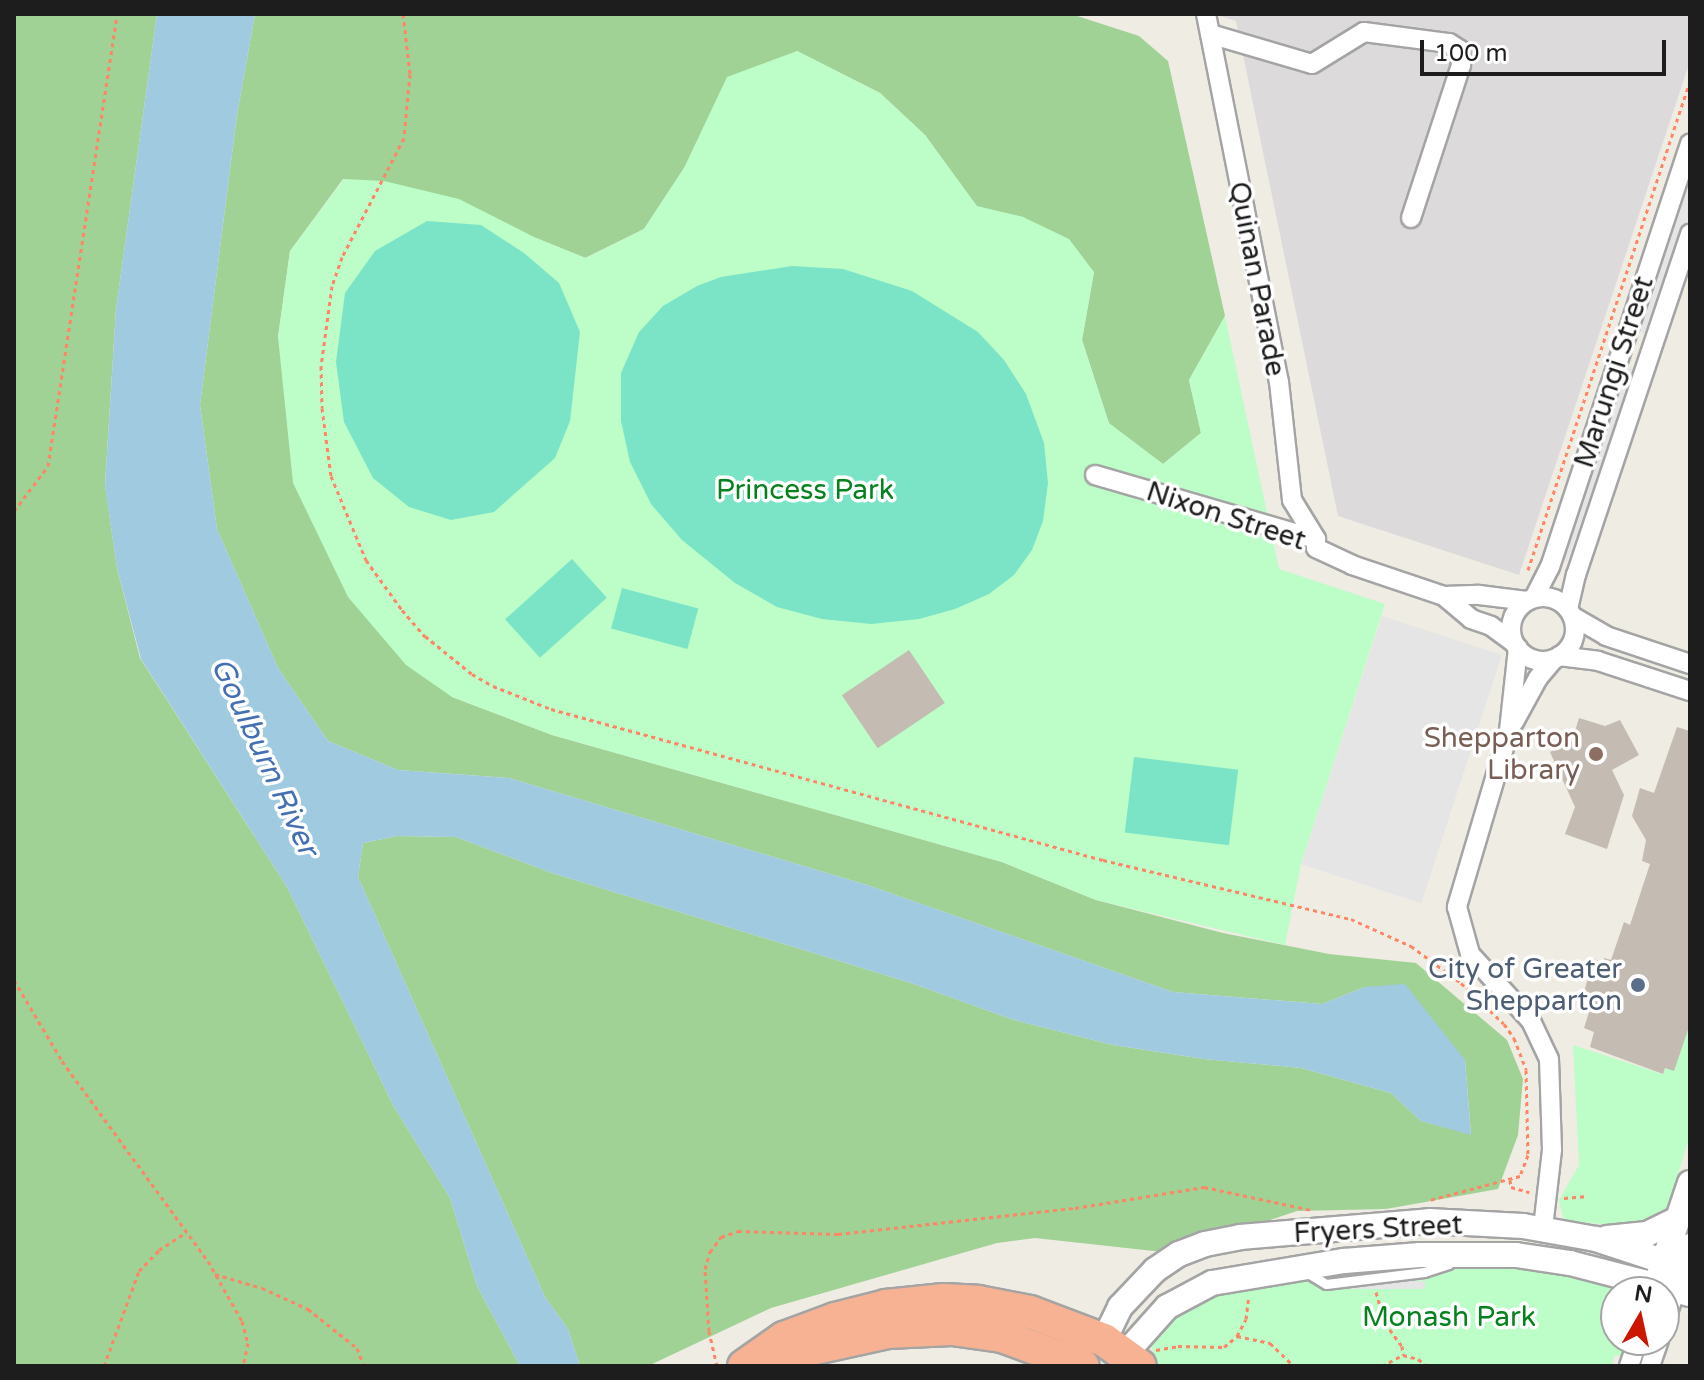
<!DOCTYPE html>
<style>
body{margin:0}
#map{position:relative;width:1704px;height:1380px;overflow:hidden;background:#efece3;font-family:"Varela Round",sans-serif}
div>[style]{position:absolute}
.residential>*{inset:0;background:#dcdada}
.forest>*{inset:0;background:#a0d195}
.park>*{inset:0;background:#bcfdc8}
.pitch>*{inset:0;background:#7be4c7;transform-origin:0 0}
.parking>*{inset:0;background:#e5e5e5;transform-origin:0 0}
.water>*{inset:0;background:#a0cae0}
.building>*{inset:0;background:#c4bbb2;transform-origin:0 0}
.path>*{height:3px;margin-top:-1.5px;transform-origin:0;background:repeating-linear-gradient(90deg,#ff8564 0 4px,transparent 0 8px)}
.roads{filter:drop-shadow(2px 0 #a4a4a4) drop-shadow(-2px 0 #a4a4a4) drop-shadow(0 2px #a4a4a4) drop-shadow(0 -2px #a4a4a4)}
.service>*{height:9px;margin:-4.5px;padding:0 4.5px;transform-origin:4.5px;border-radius:4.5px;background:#fff}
.minor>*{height:18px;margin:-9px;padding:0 9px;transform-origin:9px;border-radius:9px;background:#fff}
.minor>.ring{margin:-9px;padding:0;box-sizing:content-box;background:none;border:18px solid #fff;border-radius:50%}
.tertiary>*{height:24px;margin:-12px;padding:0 12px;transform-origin:12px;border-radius:12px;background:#fff}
.trunk>*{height:32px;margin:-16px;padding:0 16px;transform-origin:16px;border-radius:16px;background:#f6b292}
.dots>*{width:22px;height:22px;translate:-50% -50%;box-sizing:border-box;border:4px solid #fff;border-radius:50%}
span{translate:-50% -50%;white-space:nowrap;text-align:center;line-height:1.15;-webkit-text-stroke:7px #fff;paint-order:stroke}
.street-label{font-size:28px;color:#1d1d1d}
.park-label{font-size:28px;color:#05821d}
.education-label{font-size:28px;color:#785e54}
.right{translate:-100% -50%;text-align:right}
.service-label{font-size:28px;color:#4e5e75}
.water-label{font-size:30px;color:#446fb3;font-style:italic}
.frame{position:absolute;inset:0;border:16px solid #1d1d1d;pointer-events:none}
.north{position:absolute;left:1600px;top:1276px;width:80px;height:80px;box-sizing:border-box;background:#fff;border:2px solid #a5a5a5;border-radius:50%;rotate:9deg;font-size:22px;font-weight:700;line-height:32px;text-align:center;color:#1d1d1d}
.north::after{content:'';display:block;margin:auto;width:28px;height:36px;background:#cb1600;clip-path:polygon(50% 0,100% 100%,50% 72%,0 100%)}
.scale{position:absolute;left:1420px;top:40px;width:246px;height:36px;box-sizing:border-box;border:4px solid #1d1d1d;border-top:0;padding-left:10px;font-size:24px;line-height:28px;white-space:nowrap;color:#1d1d1d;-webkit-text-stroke:6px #fff;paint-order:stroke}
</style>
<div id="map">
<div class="residential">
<div style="clip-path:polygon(1214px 14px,1690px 14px,1690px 61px,1519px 575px,1338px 516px,1236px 21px)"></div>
</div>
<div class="forest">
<div style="clip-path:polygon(14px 14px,157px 14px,116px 309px,105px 485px,117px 568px,140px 658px,287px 887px,393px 1105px,450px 1198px,477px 1286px,520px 1366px,14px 1366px)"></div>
<div style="clip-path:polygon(255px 14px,1071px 14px,1139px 36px,1168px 61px,1225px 316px,1189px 380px,1201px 433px,1163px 464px,1109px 424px,1082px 340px,1094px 272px,1023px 217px,977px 207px,925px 135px,880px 93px,797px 51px,684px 168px,644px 229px,585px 258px,536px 238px,343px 179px,290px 251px,278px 337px,452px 697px,552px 735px,1002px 862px,1096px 900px,1223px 933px,1329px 954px,1416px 963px,1507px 1040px,1523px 1079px,1518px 1135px,1498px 1189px,1386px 1209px,1297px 1211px,1172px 1253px,1035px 1238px,997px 1243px,771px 1308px,648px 1366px,580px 1366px,568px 1329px,545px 1297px,358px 877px,363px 843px,397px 836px,456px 837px,552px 873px,911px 983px,1014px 1020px,1113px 1045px,1204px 1059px,1301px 1068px,1391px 1093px,1421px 1121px,1471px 1134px,1465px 1060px,1365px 987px,1322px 1004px,1173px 992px,867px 885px,509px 778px,398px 770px,328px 741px,278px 668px,217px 529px,200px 405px,237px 115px)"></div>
</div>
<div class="park">
<div style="clip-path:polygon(797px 51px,880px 93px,925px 135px,977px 206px,1023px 217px,1069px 239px,1094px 272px,1082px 340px,1109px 423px,1163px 464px,1201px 433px,1189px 380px,1225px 316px,1279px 569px,1385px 604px,1301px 864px,1285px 945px,1096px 900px,1002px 862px,552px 735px,452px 697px,406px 665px,348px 597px,293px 483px,278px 337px,290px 251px,344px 179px,384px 181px,459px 199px,536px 238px,586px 258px,644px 229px,684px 168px,727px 77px)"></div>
<div style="clip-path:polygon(1690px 1024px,1690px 1134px,1666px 1214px,1628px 1226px,1564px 1221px,1559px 1200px,1579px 1165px,1573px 1045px,1662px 1074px)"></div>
<div style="clip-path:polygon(1426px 1266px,1506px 1266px,1560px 1271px,1619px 1285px,1624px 1292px,1616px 1292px,1616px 1340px,1626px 1340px,1621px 1356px,1615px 1355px,1611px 1366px,1160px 1366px,1155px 1360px,1152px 1348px,1155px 1335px,1180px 1307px,1253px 1281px)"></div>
</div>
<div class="pitch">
<div style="clip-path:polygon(427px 221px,481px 225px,524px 253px,559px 283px,580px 332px,570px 421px,555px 458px,494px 512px,451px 520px,409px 507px,373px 478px,344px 422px,336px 362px,345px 293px,375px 251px)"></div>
<div style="clip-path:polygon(792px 266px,843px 269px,912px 291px,978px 332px,1004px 360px,1026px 394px,1044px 443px,1048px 483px,1043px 521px,1032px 550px,1014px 575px,989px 594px,955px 609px,919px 619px,871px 624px,822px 619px,777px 607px,735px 583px,682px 540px,651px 504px,630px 462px,621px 421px,621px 373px,639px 332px,663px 306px,697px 286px,721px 277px)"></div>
<div style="left:572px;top:559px;width:52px;height:90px;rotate:48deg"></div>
<div style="left:622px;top:588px;width:79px;height:42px;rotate:15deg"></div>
<div style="left:1134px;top:757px;width:105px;height:76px;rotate:7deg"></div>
</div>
<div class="parking">
<div style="clip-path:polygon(1689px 176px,1690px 211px,1648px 334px,1637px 331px)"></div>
<div style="left:1626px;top:365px;width:12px;height:205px;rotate:20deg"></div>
<div style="left:1382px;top:616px;width:126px;height:261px;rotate:18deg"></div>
<div style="left:1425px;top:1281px;width:8px;height:99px;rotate:90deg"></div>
</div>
<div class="water">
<div style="clip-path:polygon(157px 14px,255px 14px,237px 115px,200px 405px,217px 529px,278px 668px,328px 741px,398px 770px,509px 778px,867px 885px,1173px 992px,1322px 1004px,1365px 987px,1405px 984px,1465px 1060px,1471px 1135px,1421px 1121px,1391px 1093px,1301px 1068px,1204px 1059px,1113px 1045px,1014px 1020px,911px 983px,552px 873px,456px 837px,397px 836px,363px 843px,358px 877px,545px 1297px,568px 1329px,580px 1366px,520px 1366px,477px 1286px,450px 1198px,393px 1105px,287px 887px,141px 659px,117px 568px,105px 486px,116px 309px)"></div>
</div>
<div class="building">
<div style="left:909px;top:650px;width:64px;height:81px;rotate:56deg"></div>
<div style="clip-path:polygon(1579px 718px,1605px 726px,1620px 720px,1639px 755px,1612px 770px,1624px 795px,1607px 849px,1565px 834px,1575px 807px,1550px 752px,1572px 741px)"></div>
<div style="clip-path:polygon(1677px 727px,1690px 731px,1690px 1024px,1674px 1071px,1665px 1068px,1663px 1074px,1590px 1047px,1594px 1032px,1584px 1028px,1589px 1012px,1579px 1008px,1594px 959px,1603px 963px,1604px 958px,1611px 960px,1624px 922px,1630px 925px,1650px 864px,1642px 861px,1646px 840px,1632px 816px,1640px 788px,1654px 793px)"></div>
</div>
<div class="path">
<div style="left:403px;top:14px;width:60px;rotate:83.3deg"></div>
<div style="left:410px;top:74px;width:64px;rotate:95.4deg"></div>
<div style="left:404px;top:138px;width:134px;rotate:117.5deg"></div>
<div style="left:342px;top:257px;width:31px;rotate:109deg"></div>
<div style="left:332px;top:286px;width:81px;rotate:97.8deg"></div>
<div style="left:321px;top:366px;width:42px;rotate:88.6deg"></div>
<div style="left:322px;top:408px;width:69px;rotate:82.5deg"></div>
<div style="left:331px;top:476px;width:91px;rotate:67.4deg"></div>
<div style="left:366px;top:560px;width:62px;rotate:54.2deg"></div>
<div style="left:402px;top:610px;width:35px;rotate:49deg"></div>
<div style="left:425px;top:636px;width:60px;rotate:39deg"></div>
<div style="left:472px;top:674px;width:24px;rotate:30deg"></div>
<div style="left:493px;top:686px;width:62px;rotate:21.6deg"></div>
<div style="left:551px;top:709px;width:572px;rotate:15.3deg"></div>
<div style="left:1103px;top:860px;width:255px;rotate:13.4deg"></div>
<div style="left:1351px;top:919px;width:66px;rotate:24.2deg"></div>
<div style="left:1411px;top:946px;width:62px;rotate:36.5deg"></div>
<div style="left:1461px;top:983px;width:59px;rotate:43.6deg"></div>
<div style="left:1504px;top:1024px;width:17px;rotate:54deg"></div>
<div style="left:1514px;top:1038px;width:34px;rotate:69deg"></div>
<div style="left:1526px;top:1070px;width:85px;rotate:88.7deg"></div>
<div style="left:1528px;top:1155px;width:22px;rotate:111deg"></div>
<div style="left:1520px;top:1176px;width:93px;rotate:165.1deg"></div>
<div style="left:14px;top:511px;width:56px;rotate:-52.9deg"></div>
<div style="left:48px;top:466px;width:457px;rotate:-81.3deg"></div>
<div style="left:1528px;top:570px;width:515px;rotate:-71.67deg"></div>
<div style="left:14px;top:980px;width:94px;rotate:59.3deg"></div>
<div style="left:62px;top:1061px;width:248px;rotate:53.9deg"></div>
<div style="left:208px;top:1261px;width:69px;rotate:60.5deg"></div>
<div style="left:242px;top:1321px;width:23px;rotate:75deg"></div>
<div style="left:248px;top:1343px;width:24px;rotate:102deg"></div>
<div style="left:1510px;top:1180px;width:7px;rotate:82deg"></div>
<div style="left:1511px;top:1187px;width:19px;rotate:16deg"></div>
<div style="left:1564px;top:1198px;width:24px;rotate:-5deg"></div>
<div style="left:215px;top:1274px;width:49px;rotate:16.6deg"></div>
<div style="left:262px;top:1288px;width:51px;rotate:24.5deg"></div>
<div style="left:308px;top:1309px;width:63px;rotate:38.5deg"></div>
<div style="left:357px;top:1348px;width:19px;rotate:69deg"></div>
<div style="left:1376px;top:1292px;width:32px;rotate:74deg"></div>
<div style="left:1385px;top:1323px;width:29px;rotate:54deg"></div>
<div style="left:1402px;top:1346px;width:9px;rotate:84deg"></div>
<div style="left:1237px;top:1336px;width:34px;rotate:12deg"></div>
<div style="left:1270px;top:1343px;width:33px;rotate:44deg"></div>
<div style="left:1156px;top:1350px;width:22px;rotate:-10deg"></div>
<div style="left:1178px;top:1346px;width:46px;rotate:1.2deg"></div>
<div style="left:1224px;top:1347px;width:17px;rotate:-40deg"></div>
<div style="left:1237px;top:1336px;width:19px;rotate:-62deg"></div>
<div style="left:1246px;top:1319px;width:23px;rotate:-83deg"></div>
<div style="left:104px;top:1366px;width:101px;rotate:-69.8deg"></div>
<div style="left:139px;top:1271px;width:29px;rotate:-46deg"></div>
<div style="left:159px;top:1250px;width:33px;rotate:-33deg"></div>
<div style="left:717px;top:1366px;width:36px;rotate:-103deg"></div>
<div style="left:709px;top:1331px;width:62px;rotate:-93.7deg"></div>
<div style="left:705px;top:1269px;width:18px;rotate:-74deg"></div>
<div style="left:710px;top:1252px;width:19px;rotate:-54deg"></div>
<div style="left:721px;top:1237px;width:18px;rotate:-19deg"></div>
<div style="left:738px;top:1231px;width:100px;rotate:1.7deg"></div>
<div style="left:838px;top:1234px;width:238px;rotate:-6.3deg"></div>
<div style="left:1075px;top:1208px;width:131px;rotate:-9.2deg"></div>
<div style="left:1204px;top:1187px;width:109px;rotate:12.1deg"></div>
<div style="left:1382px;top:1366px;width:24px;rotate:-28deg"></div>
<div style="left:1403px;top:1355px;width:16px;rotate:15deg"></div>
<div style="left:1418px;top:1359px;width:11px;rotate:38deg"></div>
</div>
<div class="roads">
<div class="service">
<div style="left:1306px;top:1272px;width:23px;rotate:31deg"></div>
<div style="left:1326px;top:1284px;width:99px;rotate:-7deg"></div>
<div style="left:1424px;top:1272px;width:26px;rotate:-18deg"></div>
</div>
<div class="minor">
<div style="left:1206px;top:14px;width:375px;rotate:78.8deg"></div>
<div style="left:1279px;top:382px;width:119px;rotate:83.7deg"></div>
<div style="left:1292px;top:500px;width:46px;rotate:58.4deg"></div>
<div style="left:1316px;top:539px;width:9px;rotate:90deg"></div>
<div style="left:1316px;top:548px;width:40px;rotate:25deg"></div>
<div style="left:1352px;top:565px;width:97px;rotate:18.6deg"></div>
<div style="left:1444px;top:596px;width:35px;rotate:-2deg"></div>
<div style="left:1479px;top:595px;width:48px;rotate:7.1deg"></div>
<div style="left:1210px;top:34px;width:106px;rotate:16.4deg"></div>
<div style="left:1312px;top:64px;width:61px;rotate:-31.6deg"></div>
<div style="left:1364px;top:32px;width:86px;rotate:7.4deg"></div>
<div style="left:1449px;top:43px;width:13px;rotate:32deg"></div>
<div style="left:1460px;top:50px;width:15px;rotate:86deg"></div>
<div style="left:1461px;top:65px;width:161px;rotate:108.1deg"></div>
<div style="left:1095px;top:475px;width:230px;rotate:16.2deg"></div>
<div style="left:1444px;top:596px;width:35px;rotate:40deg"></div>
<div style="left:1471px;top:619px;width:21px;rotate:19deg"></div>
<div style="left:1491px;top:626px;width:27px;rotate:36deg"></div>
<div class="ring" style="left:1511px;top:597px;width:46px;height:46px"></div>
<div style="left:1534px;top:598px;width:35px;rotate:-63deg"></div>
<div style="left:1550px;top:567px;width:446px;rotate:-71.7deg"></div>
<div style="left:1568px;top:609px;width:35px;rotate:-77deg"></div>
<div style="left:1576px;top:575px;width:360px;rotate:-71.5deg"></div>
<div style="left:1572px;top:616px;width:39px;rotate:30deg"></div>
<div style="left:1606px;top:636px;width:89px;rotate:18.4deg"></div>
<div style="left:1518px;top:648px;width:83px;rotate:96.2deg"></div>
<div style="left:1509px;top:731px;width:184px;rotate:106.5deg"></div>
<div style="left:1457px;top:907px;width:49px;rotate:74.5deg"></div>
<div style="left:1470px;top:954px;width:91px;rotate:47.7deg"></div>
<div style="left:1531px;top:1021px;width:42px;rotate:64.7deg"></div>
<div style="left:1549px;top:1059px;width:91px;rotate:88.1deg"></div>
<div style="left:1552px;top:1150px;width:79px;rotate:96.6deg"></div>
<div style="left:1559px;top:656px;width:39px;rotate:7deg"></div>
<div style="left:1598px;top:661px;width:97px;rotate:18.1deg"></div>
<div style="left:1514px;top:722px;width:50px;rotate:-61.4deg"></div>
<div style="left:1538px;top:678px;width:25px;rotate:-50deg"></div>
<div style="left:1664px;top:1324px;width:36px;rotate:-71deg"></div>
<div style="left:1629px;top:1366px;width:28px;rotate:-71deg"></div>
<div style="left:1650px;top:1366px;width:28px;rotate:-71deg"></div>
</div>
<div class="tertiary">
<div style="left:1607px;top:1238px;width:40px;rotate:-5.7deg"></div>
<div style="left:1647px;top:1234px;width:34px;rotate:-26deg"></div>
<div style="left:1659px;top:1275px;width:97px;rotate:-71.4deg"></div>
<div style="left:1678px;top:1284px;width:40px;rotate:-72deg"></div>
<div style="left:1104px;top:1340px;width:37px;rotate:-64deg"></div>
<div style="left:1120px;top:1307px;width:51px;rotate:-46.6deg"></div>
<div style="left:1155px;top:1270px;width:29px;rotate:-34deg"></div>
<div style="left:1179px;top:1254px;width:28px;rotate:-21deg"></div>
<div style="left:1205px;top:1244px;width:36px;rotate:-11deg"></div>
<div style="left:1240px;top:1237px;width:190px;rotate:-4.8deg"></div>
<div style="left:1429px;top:1221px;width:94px;rotate:3deg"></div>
<div style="left:1523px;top:1226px;width:74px;rotate:10.1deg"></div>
<div style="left:1596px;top:1239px;width:99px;rotate:18.3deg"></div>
<div style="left:1125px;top:1354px;width:63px;rotate:-48.2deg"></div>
<div style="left:1167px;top:1307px;width:51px;rotate:-28.1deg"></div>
<div style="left:1212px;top:1283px;width:134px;rotate:-9.5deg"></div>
<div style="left:1344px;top:1261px;width:76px;rotate:-4.5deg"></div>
<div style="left:1420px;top:1255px;width:96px"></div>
<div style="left:1516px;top:1255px;width:55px;rotate:8.4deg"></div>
<div style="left:1570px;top:1263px;width:124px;rotate:14.5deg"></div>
</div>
<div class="trunk">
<div style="left:783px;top:1355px;width:107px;rotate:-12.4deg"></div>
<div style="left:888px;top:1332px;width:64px;rotate:-2.7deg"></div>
<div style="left:952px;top:1329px;width:50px;rotate:8deg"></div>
<div style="left:1002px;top:1336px;width:86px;rotate:20.3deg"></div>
<div style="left:744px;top:1366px;width:49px;rotate:-35deg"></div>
<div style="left:784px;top:1338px;width:54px;rotate:-20.4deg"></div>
<div style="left:835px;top:1319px;width:53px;rotate:-14.3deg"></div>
<div style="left:886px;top:1306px;width:58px;rotate:-5.9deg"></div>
<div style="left:944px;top:1300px;width:34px;rotate:3deg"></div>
<div style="left:978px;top:1302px;width:53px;rotate:10.9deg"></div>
<div style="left:1030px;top:1312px;width:79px;rotate:20.7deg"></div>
<div style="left:1104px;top:1340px;width:44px;rotate:35.8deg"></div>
</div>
</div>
<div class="dots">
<div style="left:1596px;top:754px;background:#8d6e63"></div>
<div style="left:1638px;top:985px;background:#5c6f8a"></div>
</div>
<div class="street-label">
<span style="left:1257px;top:279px;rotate:79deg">Quinan Parade</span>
<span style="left:1614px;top:372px;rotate:-72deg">Marungi Street</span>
<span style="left:1226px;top:516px;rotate:18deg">Nixon Street</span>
<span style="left:1378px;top:1229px;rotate:-3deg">Fryers Street</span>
</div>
<div class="park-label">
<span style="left:805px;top:490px">Princess Park</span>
<span style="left:1449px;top:1317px">Monash Park</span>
</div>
<div class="education-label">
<span class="right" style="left:1580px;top:754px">Shepparton<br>Library</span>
</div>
<div class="service-label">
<span class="right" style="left:1622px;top:985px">City of Greater<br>Shepparton</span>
</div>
<div class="water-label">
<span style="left:264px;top:757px;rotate:65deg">Goulburn River</span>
</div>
<div class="frame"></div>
<div class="north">N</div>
<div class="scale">100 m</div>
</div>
